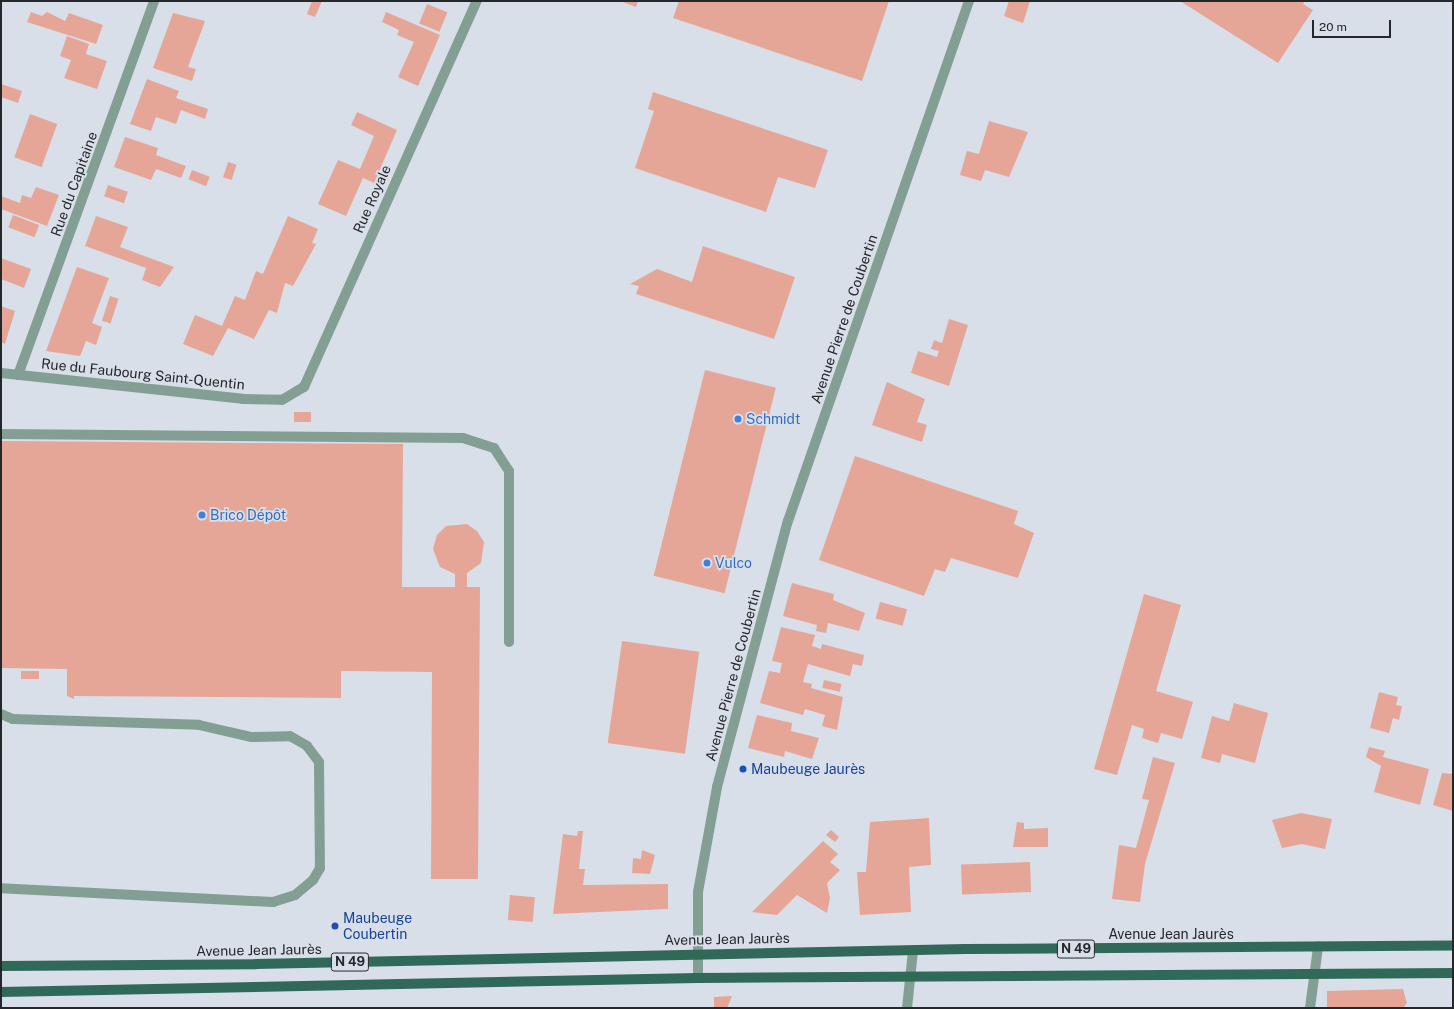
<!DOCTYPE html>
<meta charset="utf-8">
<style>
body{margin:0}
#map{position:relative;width:1454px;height:1009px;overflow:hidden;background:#d8dfe8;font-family:"Public Sans",sans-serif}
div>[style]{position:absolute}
.building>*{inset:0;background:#e5a698;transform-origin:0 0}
.service>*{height:10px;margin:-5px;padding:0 5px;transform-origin:5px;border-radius:5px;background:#839f94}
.minor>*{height:10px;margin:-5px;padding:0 5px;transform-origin:5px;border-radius:5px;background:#839f94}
.primary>*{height:10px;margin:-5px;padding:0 5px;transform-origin:5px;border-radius:5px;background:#316958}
.dots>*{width:11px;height:11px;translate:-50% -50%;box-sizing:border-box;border:2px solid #d8dfe8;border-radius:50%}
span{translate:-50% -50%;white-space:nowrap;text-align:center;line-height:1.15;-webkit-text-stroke:3.5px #d8dfe8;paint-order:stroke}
.shield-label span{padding:1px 3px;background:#d8dfe8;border:1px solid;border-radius:3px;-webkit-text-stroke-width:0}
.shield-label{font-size:13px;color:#25282b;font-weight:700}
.street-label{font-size:14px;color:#25282b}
.shop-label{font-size:14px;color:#366cbe}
.left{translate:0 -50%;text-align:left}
.transit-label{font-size:14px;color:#164399}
.frame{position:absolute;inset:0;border:2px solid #25282b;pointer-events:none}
.scale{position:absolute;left:1312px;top:20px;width:79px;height:18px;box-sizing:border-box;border:2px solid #25282b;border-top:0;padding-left:5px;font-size:12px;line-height:14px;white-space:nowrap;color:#25282b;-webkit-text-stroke:3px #d8dfe8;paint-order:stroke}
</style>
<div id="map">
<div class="building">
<div style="clip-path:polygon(312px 1px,322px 1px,315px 17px,307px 14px)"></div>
<div style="clip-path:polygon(620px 1px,638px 1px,636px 7px)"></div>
<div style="clip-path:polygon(679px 1px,889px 1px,862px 81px,673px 18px)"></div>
<div style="clip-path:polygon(1009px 1px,1030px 1px,1023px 23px,1004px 16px)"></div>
<div style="clip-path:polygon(1180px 1px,1305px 1px,1303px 4px,1313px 10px,1278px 63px)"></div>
<div style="left:427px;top:4px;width:22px;height:21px;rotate:22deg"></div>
<div style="clip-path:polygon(31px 12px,42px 16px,47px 12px,65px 21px,69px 13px,103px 25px,96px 44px,27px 22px)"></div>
<div style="clip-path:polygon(386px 12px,440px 35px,418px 86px,398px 77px,414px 42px,397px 35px,399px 30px,382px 22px)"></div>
<div style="clip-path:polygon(173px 13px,205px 21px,188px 67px,196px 69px,192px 81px,153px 68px)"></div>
<div style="clip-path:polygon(67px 36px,89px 44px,86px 54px,107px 61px,97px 89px,64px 78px,71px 60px,60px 56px)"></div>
<div style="clip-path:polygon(147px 79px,179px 91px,176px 98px,208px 109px,205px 119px,181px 110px,176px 124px,156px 117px,151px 131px,130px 124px)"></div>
<div style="clip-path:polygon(1px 84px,22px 91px,18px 103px,1px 97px)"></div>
<div style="clip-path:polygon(653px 92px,828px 150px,815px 188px,778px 177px,766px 212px,635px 168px,654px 111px,648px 109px)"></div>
<div style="clip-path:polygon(357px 112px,397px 130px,374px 183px,363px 178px,346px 216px,318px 204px,338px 160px,360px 169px,374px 136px,351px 125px)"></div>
<div style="left:30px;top:114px;width:29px;height:46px;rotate:20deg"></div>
<div style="clip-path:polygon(989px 121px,1028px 132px,1009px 177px,985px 170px,981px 181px,960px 175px,967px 151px,979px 154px)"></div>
<div style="clip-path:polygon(125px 137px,158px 148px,156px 155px,186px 166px,181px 178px,156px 169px,151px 180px,114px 167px)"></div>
<div style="left:228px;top:162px;width:9px;height:16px;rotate:18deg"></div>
<div style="left:192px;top:170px;width:19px;height:10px;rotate:21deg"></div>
<div style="left:108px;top:185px;width:21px;height:12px;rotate:19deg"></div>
<div style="clip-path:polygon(36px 187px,59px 195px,47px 226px,1px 209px,1px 196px,20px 203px,22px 195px,31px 198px)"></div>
<div style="left:13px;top:215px;width:28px;height:13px;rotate:21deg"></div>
<div style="clip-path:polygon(96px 216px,128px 227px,120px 247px,174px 267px,160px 287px,142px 280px,146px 268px,85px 246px)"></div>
<div style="clip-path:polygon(288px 216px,318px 229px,312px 243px,316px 244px,293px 286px,285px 283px,277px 313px,269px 310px,254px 339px,228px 328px,213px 356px,183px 344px,195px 315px,222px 326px,235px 296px,245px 300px,256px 271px,263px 274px)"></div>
<div style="clip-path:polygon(703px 246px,795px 277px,774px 339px,636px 294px,639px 286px,630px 284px,657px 269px,692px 282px)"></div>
<div style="clip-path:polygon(1px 258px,31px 269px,24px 288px,1px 279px)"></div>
<div style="clip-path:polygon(77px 267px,109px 278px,92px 323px,102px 327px,96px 345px,86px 341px,80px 356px,46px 351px)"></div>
<div style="left:110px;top:296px;width:9px;height:26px;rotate:18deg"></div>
<div style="clip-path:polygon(1px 306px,15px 311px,5px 344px,1px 342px)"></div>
<div style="clip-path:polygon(949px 319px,968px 325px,949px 386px,911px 373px,918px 351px,937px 357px,939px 351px,931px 349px,934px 340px,942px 343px)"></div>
<div style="left:705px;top:370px;width:73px;height:212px;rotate:14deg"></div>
<div style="clip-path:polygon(887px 382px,925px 399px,917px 422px,927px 425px,922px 442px,872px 425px)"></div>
<div style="left:294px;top:412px;width:17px;height:10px"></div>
<div style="clip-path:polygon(1px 441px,403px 444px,402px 587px,455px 587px,455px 574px,440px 567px,433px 549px,437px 535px,446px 526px,467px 524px,477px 531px,484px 542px,481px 563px,467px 573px,467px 587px,480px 587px,478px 879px,431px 879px,432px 672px,341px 671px,341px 698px,74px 696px,74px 699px,67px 696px,67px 669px,1px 668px)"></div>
<div style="clip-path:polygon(855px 456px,1018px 511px,1014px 524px,1034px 533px,1018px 578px,951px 558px,945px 572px,935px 569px,924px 596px,819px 560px)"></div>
<div style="clip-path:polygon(792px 583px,834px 594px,833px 600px,865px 613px,859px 631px,828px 623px,826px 633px,816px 631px,817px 625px,783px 616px)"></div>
<div style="clip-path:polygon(1144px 594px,1181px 605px,1156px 691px,1193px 702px,1182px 739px,1161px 733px,1158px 743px,1142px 738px,1144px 729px,1132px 725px,1117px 775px,1094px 769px)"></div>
<div style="left:880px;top:602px;width:28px;height:17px;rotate:15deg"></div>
<div style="clip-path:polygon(781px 627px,815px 635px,812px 646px,821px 649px,822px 644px,864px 655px,862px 666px,853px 664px,850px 676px,808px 664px,803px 682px,812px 684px,811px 688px,843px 697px,837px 730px,822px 726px,825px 715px,805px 709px,803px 715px,760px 703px,769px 671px,780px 673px,782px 663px,772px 661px)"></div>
<div style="left:622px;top:641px;width:78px;height:103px;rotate:8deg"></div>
<div style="left:21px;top:671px;width:18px;height:8px"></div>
<div style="left:824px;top:680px;width:18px;height:8px;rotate:13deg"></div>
<div style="clip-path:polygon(1379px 692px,1398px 697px,1396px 705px,1402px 706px,1399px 720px,1393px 718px,1389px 733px,1370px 728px)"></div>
<div style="clip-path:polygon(1234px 703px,1268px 713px,1255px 763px,1222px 754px,1220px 763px,1201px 758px,1212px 716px,1229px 721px)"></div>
<div style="clip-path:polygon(757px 715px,792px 723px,791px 731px,819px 738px,812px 759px,785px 751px,784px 757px,748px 748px)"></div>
<div style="clip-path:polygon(1369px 747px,1385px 751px,1383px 757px,1429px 769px,1420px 805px,1374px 792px,1381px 766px,1366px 757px)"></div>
<div style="clip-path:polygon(1153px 757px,1175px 763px,1145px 864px,1140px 902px,1112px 899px,1119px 845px,1136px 848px,1149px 800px,1142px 799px)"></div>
<div style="clip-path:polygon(1442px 773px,1453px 774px,1453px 811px,1433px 805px)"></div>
<div style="clip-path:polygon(1301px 813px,1332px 819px,1325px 849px,1302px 844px,1282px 848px,1272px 820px)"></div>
<div style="clip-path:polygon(929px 818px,931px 865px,909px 867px,911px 912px,860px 915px,857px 872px,866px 872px,870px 822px)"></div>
<div style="clip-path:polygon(1017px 822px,1024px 823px,1024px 829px,1048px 828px,1048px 847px,1013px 847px)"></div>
<div style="clip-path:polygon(831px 830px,839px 837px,835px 842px,826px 835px)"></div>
<div style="clip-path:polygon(578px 831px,583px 831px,579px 869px,585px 869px,583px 885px,668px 884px,668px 909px,553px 914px,563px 834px,577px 836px)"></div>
<div style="clip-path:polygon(823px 841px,838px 854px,830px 862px,840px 870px,827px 883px,830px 898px,827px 913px,797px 895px,777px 915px,752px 912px)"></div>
<div style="clip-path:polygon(642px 850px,655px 855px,650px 874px,632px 873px,633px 858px,641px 859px)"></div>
<div style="left:1030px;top:862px;width:30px;height:69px;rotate:88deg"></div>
<div style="left:510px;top:895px;width:25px;height:25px;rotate:5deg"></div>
<div style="clip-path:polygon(1403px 989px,1407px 1003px,1403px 1008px,1327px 1008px,1327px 991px)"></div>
<div style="clip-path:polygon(732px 996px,727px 1008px,714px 1008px,714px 997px)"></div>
</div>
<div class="service">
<div style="left:1px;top:434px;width:462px;rotate:0.5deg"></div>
<div style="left:463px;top:438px;width:33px;rotate:18deg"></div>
<div style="left:494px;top:448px;width:27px;rotate:57deg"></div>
<div style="left:509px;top:471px;width:171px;rotate:90deg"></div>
<div style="left:1px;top:714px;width:13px;rotate:23deg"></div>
<div style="left:13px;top:719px;width:186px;rotate:1.8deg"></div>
<div style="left:199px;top:725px;width:53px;rotate:13deg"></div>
<div style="left:251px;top:737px;width:39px;rotate:-1deg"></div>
<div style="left:290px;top:736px;width:20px;rotate:30deg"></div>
<div style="left:307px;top:746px;width:20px;rotate:53deg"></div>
<div style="left:319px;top:762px;width:106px;rotate:89.5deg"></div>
<div style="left:320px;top:868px;width:14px;rotate:120deg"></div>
<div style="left:313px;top:880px;width:23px;rotate:140deg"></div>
<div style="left:295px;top:895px;width:23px;rotate:162deg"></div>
<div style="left:273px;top:902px;width:272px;rotate:-177.1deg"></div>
<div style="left:1310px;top:1008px;width:62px;rotate:-82.5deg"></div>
</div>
<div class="minor">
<div style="left:1px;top:373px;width:243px;rotate:6.1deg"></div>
<div style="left:243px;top:399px;width:39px;rotate:1deg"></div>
<div style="left:282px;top:400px;width:26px;rotate:-31deg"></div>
<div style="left:304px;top:387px;width:423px;rotate:-65.9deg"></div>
<div style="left:18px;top:375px;width:398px;rotate:-70deg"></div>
<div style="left:698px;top:978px;width:86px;rotate:-90deg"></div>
<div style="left:698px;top:892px;width:107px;rotate:-79.7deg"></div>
<div style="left:717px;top:787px;width:275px;rotate:-75.1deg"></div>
<div style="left:788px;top:521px;width:551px;rotate:-70.81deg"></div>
<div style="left:907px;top:1008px;width:57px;rotate:-84deg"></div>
</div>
<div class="primary">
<div style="left:1px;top:966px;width:255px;rotate:-0.4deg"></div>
<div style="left:256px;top:964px;width:709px;rotate:-1.21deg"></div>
<div style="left:965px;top:949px;width:488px;rotate:-0.4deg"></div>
<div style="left:1px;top:992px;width:697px;rotate:-1.15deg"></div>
<div style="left:698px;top:978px;width:755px;rotate:-0.38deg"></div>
</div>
<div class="dots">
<div style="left:738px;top:419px;background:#3f7fe0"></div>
<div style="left:202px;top:515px;background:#3f7fe0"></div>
<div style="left:707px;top:563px;background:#3f7fe0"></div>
<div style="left:743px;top:769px;background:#1a4fb4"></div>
<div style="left:335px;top:926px;background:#1a4fb4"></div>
</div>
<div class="shield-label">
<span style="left:1076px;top:949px">N 49</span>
<span style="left:350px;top:962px">N 49</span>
</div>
<div class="street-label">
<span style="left:74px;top:184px;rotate:-70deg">Rue du Capitaine</span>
<span style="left:372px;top:199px;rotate:-66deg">Rue Royale</span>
<span style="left:844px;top:319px;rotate:-71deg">Avenue Pierre de Coubertin</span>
<span style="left:143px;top:374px;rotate:6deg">Rue du Faubourg Saint-Quentin</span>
<span style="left:733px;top:675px;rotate:-75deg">Avenue Pierre de Coubertin</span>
<span style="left:1171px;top:934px">Avenue Jean Jaurès</span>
<span style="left:727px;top:939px;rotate:-1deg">Avenue Jean Jaurès</span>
<span style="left:259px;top:950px;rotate:-1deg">Avenue Jean Jaurès</span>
</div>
<div class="shop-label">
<span class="left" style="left:746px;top:419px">Schmidt</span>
<span class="left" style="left:210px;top:515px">Brico Dépôt</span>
<span class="left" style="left:715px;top:563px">Vulco</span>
</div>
<div class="transit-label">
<span class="left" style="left:751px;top:769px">Maubeuge Jaurès</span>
<span class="left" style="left:343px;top:926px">Maubeuge<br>Coubertin</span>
</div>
<div class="frame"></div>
<div class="scale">20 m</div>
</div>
